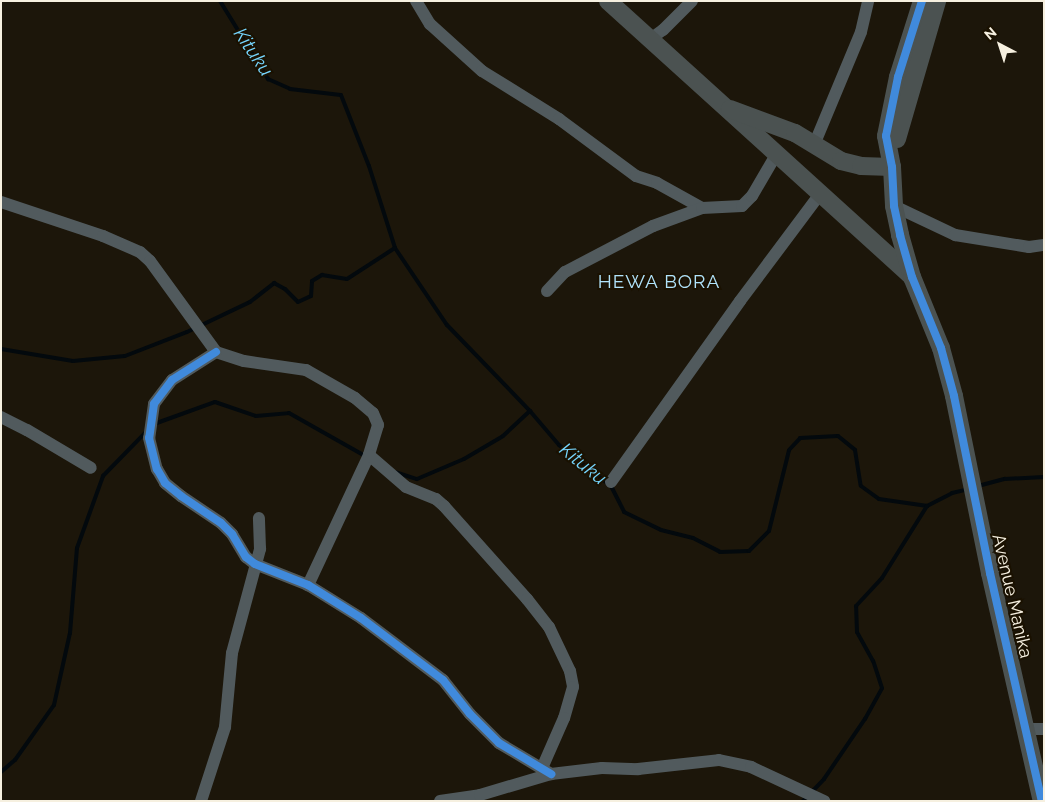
<!DOCTYPE html>
<style>
body{margin:0}
#map{position:relative;width:1045px;height:802px;overflow:hidden;background:#1c160a;font-family:Raleway,sans-serif}
div>[style]{position:absolute}
.stream>*{height:4px;margin:-2px;padding:0 2px;transform-origin:2px;border-radius:2px;background:#03090d}
.street>*{height:12px;margin:-6px;padding:0 6px;transform-origin:6px;border-radius:6px;background:#515a5d}
.secondary>*{height:18px;margin:-9px;padding:0 9px;transform-origin:9px;border-radius:9px;background:#4b5251}
.cycleway>*{height:8px;margin:-4px;padding:0 4px;transform-origin:4px;border-radius:4px;background:#408adc}
span{translate:-50% -50%;white-space:nowrap;text-align:center;line-height:1.15;-webkit-text-stroke:4px #1a1100;paint-order:stroke}
.street-label{font-size:18px;color:#f6f0e0}
.water-label{font-size:19px;color:#76d6fe;font-style:italic}
.neighbourhood-label{font-size:19px;color:#b1e3fa;letter-spacing:1px}
.frame{position:absolute;inset:0;border:2px solid #f6f0e0;pointer-events:none}
.north{position:absolute;left:975px;top:20px;width:50px;height:50px;-webkit-text-stroke:4px #1a1100;paint-order:stroke;rotate:320deg;font-size:14px;font-weight:700;line-height:20px;text-align:center;color:#f6f0e0}
.north::after{content:'';display:block;margin:auto;width:18px;height:22px;background:#f6f0e0;clip-path:polygon(50% 0,100% 100%,50% 72%,0 100%)}
</style>
<div id="map">
<div class="stream">
<div style="left:220px;top:1px;width:92px;rotate:58.4deg"></div>
<div style="left:268px;top:79px;width:24px;rotate:24deg"></div>
<div style="left:290px;top:89px;width:51px;rotate:6.7deg"></div>
<div style="left:341px;top:95px;width:76px;rotate:68.5deg"></div>
<div style="left:369px;top:166px;width:86px;rotate:72.4deg"></div>
<div style="left:395px;top:248px;width:93px;rotate:56deg"></div>
<div style="left:447px;top:325px;width:120px;rotate:46deg"></div>
<div style="left:530px;top:411px;width:45px;rotate:49.5deg"></div>
<div style="left:559px;top:445px;width:66px;rotate:38.3deg"></div>
<div style="left:611px;top:486px;width:29px;rotate:63deg"></div>
<div style="left:624px;top:512px;width:41px;rotate:25.9deg"></div>
<div style="left:661px;top:530px;width:33px;rotate:14deg"></div>
<div style="left:693px;top:538px;width:30px;rotate:27deg"></div>
<div style="left:720px;top:552px;width:29px;rotate:-2deg"></div>
<div style="left:749px;top:551px;width:28px;rotate:-45deg"></div>
<div style="left:769px;top:531px;width:83px;rotate:-76.1deg"></div>
<div style="left:789px;top:450px;width:16px;rotate:-47deg"></div>
<div style="left:800px;top:438px;width:38px;rotate:-3deg"></div>
<div style="left:838px;top:436px;width:22px;rotate:39deg"></div>
<div style="left:855px;top:450px;width:36px;rotate:81deg"></div>
<div style="left:861px;top:486px;width:22px;rotate:36deg"></div>
<div style="left:879px;top:499px;width:49px;rotate:8.3deg"></div>
<div style="left:927px;top:506px;width:28px;rotate:-27deg"></div>
<div style="left:952px;top:493px;width:17px;rotate:-13deg"></div>
<div style="left:1px;top:349px;width:73px;rotate:9.5deg"></div>
<div style="left:73px;top:361px;width:52px;rotate:-5.5deg"></div>
<div style="left:125px;top:356px;width:66px;rotate:-21.2deg"></div>
<div style="left:187px;top:332px;width:70px;rotate:-25.5deg"></div>
<div style="left:250px;top:302px;width:31px;rotate:-38deg"></div>
<div style="left:274px;top:283px;width:13px;rotate:29deg"></div>
<div style="left:285px;top:289px;width:18px;rotate:45deg"></div>
<div style="left:298px;top:302px;width:14px;rotate:-25deg"></div>
<div style="left:311px;top:296px;width:15px;rotate:-86deg"></div>
<div style="left:312px;top:281px;width:12px;rotate:-31deg"></div>
<div style="left:322px;top:275px;width:25px;rotate:9deg"></div>
<div style="left:347px;top:279px;width:57px;rotate:-32.9deg"></div>
<div style="left:154px;top:424px;width:65px;rotate:-19.8deg"></div>
<div style="left:215px;top:402px;width:43px;rotate:18.9deg"></div>
<div style="left:256px;top:416px;width:33px;rotate:-5deg"></div>
<div style="left:289px;top:413px;width:87px;rotate:29.5deg"></div>
<div style="left:395px;top:472px;width:23px;rotate:18deg"></div>
<div style="left:417px;top:479px;width:51px;rotate:-23.1deg"></div>
<div style="left:464px;top:459px;width:45px;rotate:-30.5deg"></div>
<div style="left:503px;top:436px;width:37px;rotate:-43deg"></div>
<div style="left:978px;top:486px;width:28px;rotate:-15deg"></div>
<div style="left:1005px;top:479px;width:39px;rotate:-3deg"></div>
<div style="left:1px;top:772px;width:18px;rotate:-41deg"></div>
<div style="left:15px;top:760px;width:67px;rotate:-54.7deg"></div>
<div style="left:54px;top:705px;width:74px;rotate:-77.5deg"></div>
<div style="left:70px;top:633px;width:85px;rotate:-85.3deg"></div>
<div style="left:77px;top:548px;width:77px;rotate:-70.1deg"></div>
<div style="left:103px;top:476px;width:62px;rotate:-45.7deg"></div>
<div style="left:803px;top:801px;width:30px;rotate:-46deg"></div>
<div style="left:824px;top:779px;width:73px;rotate:-55.7deg"></div>
<div style="left:865px;top:719px;width:35px;rotate:-61deg"></div>
<div style="left:882px;top:688px;width:28px;rotate:-108deg"></div>
<div style="left:873px;top:661px;width:33px;rotate:-119deg"></div>
<div style="left:857px;top:632px;width:26px;rotate:-92deg"></div>
<div style="left:856px;top:606px;width:38px;rotate:-47deg"></div>
<div style="left:882px;top:578px;width:85px;rotate:-58deg"></div>
</div>
<div class="street">
<div style="left:416px;top:1px;width:27px;rotate:59deg"></div>
<div style="left:430px;top:24px;width:70px;rotate:42.1deg"></div>
<div style="left:482px;top:71px;width:91px;rotate:31.9deg"></div>
<div style="left:559px;top:119px;width:96px;rotate:36.5deg"></div>
<div style="left:636px;top:176px;width:22px;rotate:18deg"></div>
<div style="left:657px;top:183px;width:51px;rotate:29.1deg"></div>
<div style="left:649px;top:40px;width:17px;rotate:-36deg"></div>
<div style="left:663px;top:30px;width:41px;rotate:-45deg"></div>
<div style="left:814px;top:145px;width:122px;rotate:-67.4deg"></div>
<div style="left:861px;top:32px;width:32px;rotate:-77deg"></div>
<div style="left:1px;top:202px;width:108px;rotate:18.4deg"></div>
<div style="left:103px;top:236px;width:40px;rotate:23.4deg"></div>
<div style="left:140px;top:252px;width:13px;rotate:42deg"></div>
<div style="left:150px;top:261px;width:112px;rotate:54deg"></div>
<div style="left:216px;top:352px;width:29px;rotate:18deg"></div>
<div style="left:244px;top:361px;width:63px;rotate:8.3deg"></div>
<div style="left:306px;top:370px;width:56px;rotate:29.7deg"></div>
<div style="left:355px;top:398px;width:23px;rotate:40deg"></div>
<div style="left:373px;top:413px;width:13px;rotate:67deg"></div>
<div style="left:378px;top:425px;width:31px;rotate:107deg"></div>
<div style="left:369px;top:455px;width:144px;rotate:115.1deg"></div>
<div style="left:894px;top:206px;width:68px;rotate:25.4deg"></div>
<div style="left:955px;top:235px;width:75px;rotate:9.2deg"></div>
<div style="left:1029px;top:247px;width:15px;rotate:-8deg"></div>
<div style="left:547px;top:291px;width:26px;rotate:-47deg"></div>
<div style="left:565px;top:272px;width:99px;rotate:-27.6deg"></div>
<div style="left:653px;top:226px;width:52px;rotate:-20.2deg"></div>
<div style="left:702px;top:208px;width:40px;rotate:-2.9deg"></div>
<div style="left:742px;top:206px;width:14px;rotate:-45deg"></div>
<div style="left:752px;top:196px;width:48px;rotate:-59.7deg"></div>
<div style="left:216px;top:352px;width:52px;rotate:147.5deg"></div>
<div style="left:172px;top:380px;width:30px;rotate:127deg"></div>
<div style="left:154px;top:404px;width:34px;rotate:98deg"></div>
<div style="left:149px;top:438px;width:32px;rotate:76deg"></div>
<div style="left:157px;top:469px;width:16px;rotate:60deg"></div>
<div style="left:165px;top:483px;width:21px;rotate:39deg"></div>
<div style="left:181px;top:496px;width:48px;rotate:34deg"></div>
<div style="left:221px;top:523px;width:16px;rotate:45deg"></div>
<div style="left:232px;top:534px;width:27px;rotate:59deg"></div>
<div style="left:246px;top:557px;width:11px;rotate:38deg"></div>
<div style="left:255px;top:564px;width:57px;rotate:21.6deg"></div>
<div style="left:308px;top:585px;width:62px;rotate:31.9deg"></div>
<div style="left:361px;top:618px;width:103px;rotate:37.1deg"></div>
<div style="left:443px;top:680px;width:43px;rotate:51.5deg"></div>
<div style="left:470px;top:714px;width:41px;rotate:45deg"></div>
<div style="left:499px;top:743px;width:61px;rotate:30.8deg"></div>
<div style="left:1px;top:417px;width:29px;rotate:27deg"></div>
<div style="left:27px;top:430px;width:74px;rotate:30.7deg"></div>
<div style="left:369px;top:455px;width:49px;rotate:40.9deg"></div>
<div style="left:406px;top:487px;width:32px;rotate:22deg"></div>
<div style="left:436px;top:499px;width:11px;rotate:41deg"></div>
<div style="left:444px;top:506px;width:125px;rotate:48.3deg"></div>
<div style="left:527px;top:599px;width:36px;rotate:52deg"></div>
<div style="left:549px;top:627px;width:49px;rotate:64.5deg"></div>
<div style="left:570px;top:671px;width:16px;rotate:79deg"></div>
<div style="left:573px;top:687px;width:32px;rotate:106deg"></div>
<div style="left:564px;top:718px;width:55px;rotate:113.7deg"></div>
<div style="left:611px;top:482px;width:222px;rotate:-54.5deg"></div>
<div style="left:740px;top:301px;width:134px;rotate:-53.2deg"></div>
<div style="left:1027px;top:729px;width:17px"></div>
<div style="left:201px;top:801px;width:78px;rotate:-72deg"></div>
<div style="left:225px;top:727px;width:74px;rotate:-84.6deg"></div>
<div style="left:232px;top:653px;width:108px;rotate:-74.9deg"></div>
<div style="left:260px;top:549px;width:31px;rotate:-92deg"></div>
<div style="left:440px;top:801px;width:40px;rotate:-8.5deg"></div>
<div style="left:480px;top:795px;width:74px;rotate:-16.5deg"></div>
<div style="left:551px;top:774px;width:51px;rotate:-6.7deg"></div>
<div style="left:602px;top:768px;width:36px;rotate:2deg"></div>
<div style="left:638px;top:769px;width:81px;rotate:-6.3deg"></div>
<div style="left:719px;top:760px;width:33px;rotate:12deg"></div>
<div style="left:751px;top:767px;width:81px;rotate:25deg"></div>
</div>
<div class="secondary">
<div style="left:608px;top:1px;width:409px;rotate:42.2deg"></div>
<div style="left:922px;top:1px;width:80px;rotate:107.5deg"></div>
<div style="left:898px;top:77px;width:60px;rotate:101.5deg"></div>
<div style="left:886px;top:136px;width:32px;rotate:79deg"></div>
<div style="left:892px;top:167px;width:39px;rotate:87deg"></div>
<div style="left:894px;top:206px;width:30px;rotate:78deg"></div>
<div style="left:900px;top:235px;width:44px;rotate:74.1deg"></div>
<div style="left:912px;top:277px;width:77px;rotate:67.8deg"></div>
<div style="left:941px;top:348px;width:50px;rotate:74.8deg"></div>
<div style="left:954px;top:396px;width:181px;rotate:78.5deg"></div>
<div style="left:990px;top:573px;width:234px;rotate:77.2deg"></div>
<div style="left:730px;top:109px;width:69px;rotate:20.3deg"></div>
<div style="left:795px;top:133px;width:54px;rotate:31.3deg"></div>
<div style="left:841px;top:161px;width:21px;rotate:14deg"></div>
<div style="left:861px;top:166px;width:31px;rotate:2deg"></div>
<div style="left:897px;top:139px;width:144px;rotate:-73.8deg"></div>
</div>
<div class="cycleway">
<div style="left:922px;top:1px;width:80px;rotate:107.5deg"></div>
<div style="left:898px;top:77px;width:60px;rotate:101.5deg"></div>
<div style="left:886px;top:136px;width:32px;rotate:79deg"></div>
<div style="left:892px;top:167px;width:39px;rotate:87deg"></div>
<div style="left:894px;top:206px;width:30px;rotate:78deg"></div>
<div style="left:900px;top:235px;width:44px;rotate:74.1deg"></div>
<div style="left:912px;top:277px;width:77px;rotate:67.8deg"></div>
<div style="left:941px;top:348px;width:50px;rotate:74.8deg"></div>
<div style="left:954px;top:396px;width:181px;rotate:78.5deg"></div>
<div style="left:990px;top:573px;width:234px;rotate:77.2deg"></div>
<div style="left:216px;top:352px;width:52px;rotate:147.5deg"></div>
<div style="left:172px;top:380px;width:30px;rotate:127deg"></div>
<div style="left:154px;top:404px;width:34px;rotate:98deg"></div>
<div style="left:149px;top:438px;width:32px;rotate:76deg"></div>
<div style="left:157px;top:469px;width:16px;rotate:60deg"></div>
<div style="left:165px;top:483px;width:21px;rotate:39deg"></div>
<div style="left:181px;top:496px;width:48px;rotate:34deg"></div>
<div style="left:221px;top:523px;width:16px;rotate:45deg"></div>
<div style="left:232px;top:534px;width:27px;rotate:59deg"></div>
<div style="left:246px;top:557px;width:11px;rotate:38deg"></div>
<div style="left:255px;top:564px;width:57px;rotate:21.6deg"></div>
<div style="left:308px;top:585px;width:62px;rotate:31.9deg"></div>
<div style="left:361px;top:618px;width:103px;rotate:37.1deg"></div>
<div style="left:443px;top:680px;width:43px;rotate:51.5deg"></div>
<div style="left:470px;top:714px;width:41px;rotate:45deg"></div>
<div style="left:499px;top:743px;width:61px;rotate:30.8deg"></div>
</div>
<div class="street-label">
<span style="left:1012px;top:596px;rotate:77deg">Avenue Manika</span>
</div>
<div class="water-label">
<span style="left:253px;top:52px;rotate:56deg">Kituku</span>
<span style="left:583px;top:464px;rotate:39deg">Kituku</span>
</div>
<div class="neighbourhood-label">
<span style="left:659px;top:282px">HEWA BORA</span>
</div>
<div class="frame"></div>
<div class="north">N</div>
</div>
